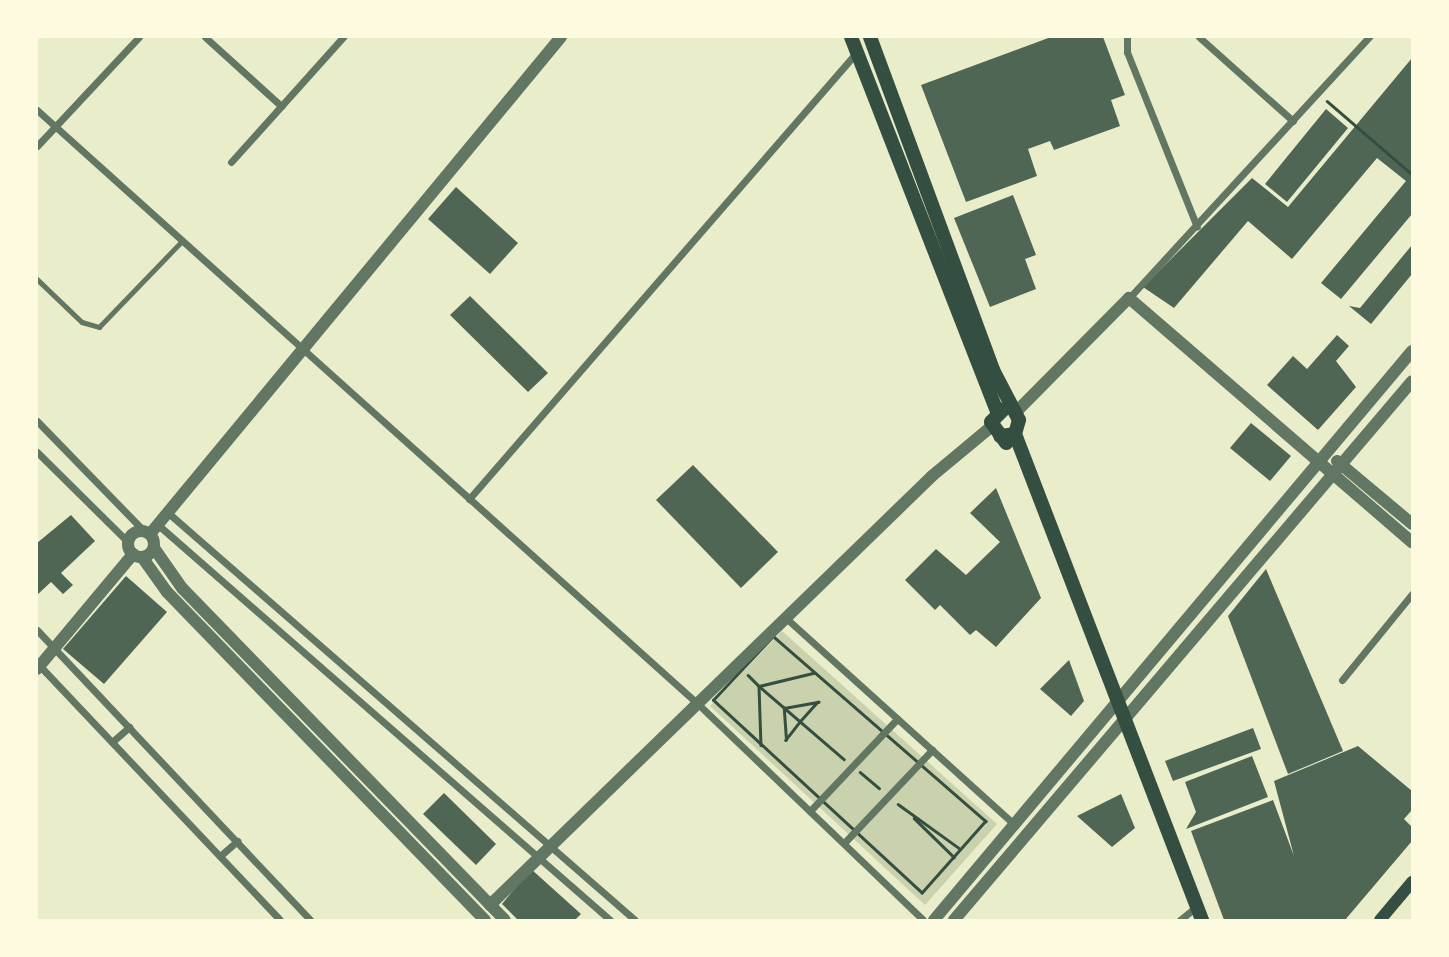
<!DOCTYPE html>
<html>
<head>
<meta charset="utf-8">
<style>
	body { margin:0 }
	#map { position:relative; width:1449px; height:957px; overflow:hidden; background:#e9edc9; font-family:Inter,sans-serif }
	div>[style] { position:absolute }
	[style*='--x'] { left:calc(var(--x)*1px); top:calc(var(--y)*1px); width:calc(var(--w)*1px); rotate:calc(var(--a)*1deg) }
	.green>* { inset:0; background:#cad2ad }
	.building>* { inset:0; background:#4f6655 }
	.path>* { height:2.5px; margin:-1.25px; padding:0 1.25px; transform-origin:1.25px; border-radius:1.25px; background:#344e41 }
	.service>* { height:4.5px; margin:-2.25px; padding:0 2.25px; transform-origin:2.25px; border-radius:2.25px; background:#617663 }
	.minor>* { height:7px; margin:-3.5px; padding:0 3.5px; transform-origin:3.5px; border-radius:3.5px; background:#617663 }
	.tertiary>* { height:12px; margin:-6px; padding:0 6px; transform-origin:6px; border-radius:6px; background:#617663 }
	.tertiary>.ring { margin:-6px; padding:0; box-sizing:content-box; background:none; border:12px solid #617663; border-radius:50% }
	.secondary>* { height:12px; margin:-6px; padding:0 6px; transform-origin:6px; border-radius:6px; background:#344e41 }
	.primary>* { height:14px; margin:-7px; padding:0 7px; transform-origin:7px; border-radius:7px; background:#344e41 }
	span { translate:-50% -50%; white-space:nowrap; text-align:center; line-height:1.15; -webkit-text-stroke:5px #fefae0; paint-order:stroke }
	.frame { position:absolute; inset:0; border:38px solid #fefae0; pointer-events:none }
</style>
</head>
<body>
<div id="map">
	<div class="green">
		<div style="clip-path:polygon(782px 631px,997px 824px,925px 905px,710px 706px)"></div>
	</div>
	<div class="building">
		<div style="clip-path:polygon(1051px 37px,1103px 37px,1125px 95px,1111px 100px,1120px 126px,1054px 150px,1050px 141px,1028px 149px,1037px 176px,966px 202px,921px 85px)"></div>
		<div style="clip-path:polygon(1412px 58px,1412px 214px,1341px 299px,1321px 283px,1406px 181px,1377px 158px,1292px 259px,1248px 221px,1174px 308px,1143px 287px,1252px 178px,1288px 207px)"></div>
		<div style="clip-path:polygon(1326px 109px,1348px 128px,1287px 202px,1265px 184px)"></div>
		<div style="clip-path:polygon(456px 187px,518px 243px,490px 274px,428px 219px)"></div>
		<div style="clip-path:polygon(1013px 195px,1036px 255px,1025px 259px,1036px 289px,990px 307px,954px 218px)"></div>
		<div style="clip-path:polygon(1412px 245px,1412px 274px,1371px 324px,1349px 306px,1360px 308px)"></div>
		<div style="clip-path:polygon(470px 296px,548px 373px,528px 392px,450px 315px)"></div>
		<div style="clip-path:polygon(1337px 335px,1349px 346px,1336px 361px,1356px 387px,1318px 430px,1267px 385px,1293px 356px,1307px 369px)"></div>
		<div style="clip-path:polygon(1251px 423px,1291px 456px,1270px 481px,1230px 448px)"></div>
		<div style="clip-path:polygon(693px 465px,778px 552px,741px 588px,656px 500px)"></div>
		<div style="clip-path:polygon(996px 488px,1041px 598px,996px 647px,976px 630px,970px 635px,940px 605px,935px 610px,905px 580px,936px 549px,966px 575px,1000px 542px,970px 513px)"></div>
		<div style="clip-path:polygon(71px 515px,95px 541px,61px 573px,73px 585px,63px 594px,51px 582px,37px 595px,37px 543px)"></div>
		<div style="clip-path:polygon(1266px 569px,1343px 751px,1288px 774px,1228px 616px)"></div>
		<div style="clip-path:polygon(126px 576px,167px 612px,104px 684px,63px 649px)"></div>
		<div style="clip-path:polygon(1069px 660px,1084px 701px,1071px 716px,1040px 689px)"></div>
		<div style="clip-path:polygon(1253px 728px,1261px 749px,1173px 781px,1165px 761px)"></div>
		<div style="clip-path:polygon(1358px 746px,1412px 791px,1412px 810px,1404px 819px,1412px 827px,1412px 841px,1345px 920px,1224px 920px,1191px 831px,1273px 800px,1294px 856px,1274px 781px)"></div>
		<div style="clip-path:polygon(1252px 756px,1268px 797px,1186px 829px,1196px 812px,1185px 782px)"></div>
		<div style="clip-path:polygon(444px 793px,496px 844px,476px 865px,423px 814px)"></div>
		<div style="clip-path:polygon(1121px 794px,1135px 828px,1112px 847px,1077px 816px)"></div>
		<div style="clip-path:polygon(531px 869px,581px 914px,575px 920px,518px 920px,502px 904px)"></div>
	</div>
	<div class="path">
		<div style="--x:1327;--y:101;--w:112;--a:40.7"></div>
		<div style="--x:773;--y:636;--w:282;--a:41"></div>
		<div style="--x:986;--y:821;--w:96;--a:131.6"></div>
		<div style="--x:922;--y:893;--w:284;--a:-137.3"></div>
		<div style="--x:713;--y:700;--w:88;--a:-46.8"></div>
		<div style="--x:748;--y:675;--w:16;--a:45"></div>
		<div style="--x:759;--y:686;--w:56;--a:-13.5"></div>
		<div style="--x:759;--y:686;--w:112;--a:40.7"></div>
		<div style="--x:759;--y:686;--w:59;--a:88.1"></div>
		<div style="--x:818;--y:702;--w:27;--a:132"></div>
		<div style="--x:800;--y:722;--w:23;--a:128"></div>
		<div style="--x:786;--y:740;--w:32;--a:-94"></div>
		<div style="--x:784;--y:708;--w:35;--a:-10"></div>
		<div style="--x:860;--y:772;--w:25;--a:40"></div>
		<div style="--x:898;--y:804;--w:75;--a:35.8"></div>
		<div style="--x:914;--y:818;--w:56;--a:44.3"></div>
	</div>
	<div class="service">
		<div style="--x:37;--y:279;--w:62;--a:43.7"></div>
		<div style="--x:82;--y:322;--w:18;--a:16"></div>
		<div style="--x:99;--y:327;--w:120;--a:-46"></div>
	</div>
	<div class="minor">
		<div style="--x:205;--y:37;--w:103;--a:42.2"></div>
		<div style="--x:1127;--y:37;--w:15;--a:90"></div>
		<div style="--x:1127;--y:52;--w:188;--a:68.2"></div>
		<div style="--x:1199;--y:37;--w:126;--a:41.8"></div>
		<div style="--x:37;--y:110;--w:890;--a:41.95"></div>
		<div style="--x:699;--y:705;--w:310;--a:43.8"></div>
		<div style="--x:37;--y:146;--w:149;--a:-46.9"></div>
		<div style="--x:231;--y:162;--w:168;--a:-48.1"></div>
		<div style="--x:1129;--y:298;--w:355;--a:-47.4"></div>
		<div style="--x:37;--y:421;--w:153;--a:45.8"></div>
		<div style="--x:37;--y:452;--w:128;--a:44.7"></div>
		<div style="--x:469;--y:499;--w:590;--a:-49.05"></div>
		<div style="--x:166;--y:511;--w:622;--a:41.09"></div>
		<div style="--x:157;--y:524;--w:602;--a:41.16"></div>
		<div style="--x:787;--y:619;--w:307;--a:42.1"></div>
		<div style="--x:37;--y:630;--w:398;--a:46.7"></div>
		<div style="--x:38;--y:664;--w:352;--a:46.6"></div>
		<div style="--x:1342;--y:680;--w:111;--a:-50.9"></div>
		<div style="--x:112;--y:742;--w:23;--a:-41"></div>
		<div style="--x:810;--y:811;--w:127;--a:-46.6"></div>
		<div style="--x:845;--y:842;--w:127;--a:-46.6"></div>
		<div style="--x:220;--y:856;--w:23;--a:-41"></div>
		<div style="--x:1180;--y:920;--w:21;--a:-39"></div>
	</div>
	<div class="tertiary">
		<div style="--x:1015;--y:413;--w:162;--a:-45.3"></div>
		<div style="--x:1129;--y:298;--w:374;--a:40.8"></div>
		<div style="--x:1337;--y:461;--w:98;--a:40"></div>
		<div class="ring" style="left:128px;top:531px;width:14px;height:14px"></div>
		<div style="--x:150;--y:534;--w:645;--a:-50.41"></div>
		<div style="--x:154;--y:548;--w:49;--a:55"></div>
		<div style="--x:182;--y:588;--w:463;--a:45.8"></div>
		<div style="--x:142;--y:557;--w:43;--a:54.5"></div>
		<div style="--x:167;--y:592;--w:457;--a:45.9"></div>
		<div style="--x:37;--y:669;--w:150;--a:-50.1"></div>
		<div style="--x:490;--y:905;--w:616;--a:-44.14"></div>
		<div style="--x:932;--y:476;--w:78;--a:-39.8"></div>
		<div style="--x:934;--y:920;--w:743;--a:-49.97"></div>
		<div style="--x:954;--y:920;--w:707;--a:-49.64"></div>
	</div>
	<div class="secondary">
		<div style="--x:1380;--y:920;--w:50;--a:-49.9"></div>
	</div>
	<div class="primary">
		<div style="--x:851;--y:37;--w:402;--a:68.7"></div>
		<div style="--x:870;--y:37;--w:355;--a:69.7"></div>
		<div style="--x:993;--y:370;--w:56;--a:62.5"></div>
		<div style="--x:1019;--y:420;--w:15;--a:106"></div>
		<div style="--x:1015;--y:434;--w:15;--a:172"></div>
		<div style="--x:1004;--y:409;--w:18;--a:135"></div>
		<div style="--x:991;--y:422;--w:26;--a:54"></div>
		<div style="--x:1015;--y:434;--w:521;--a:68.95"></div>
	</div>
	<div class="frame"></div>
</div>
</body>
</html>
